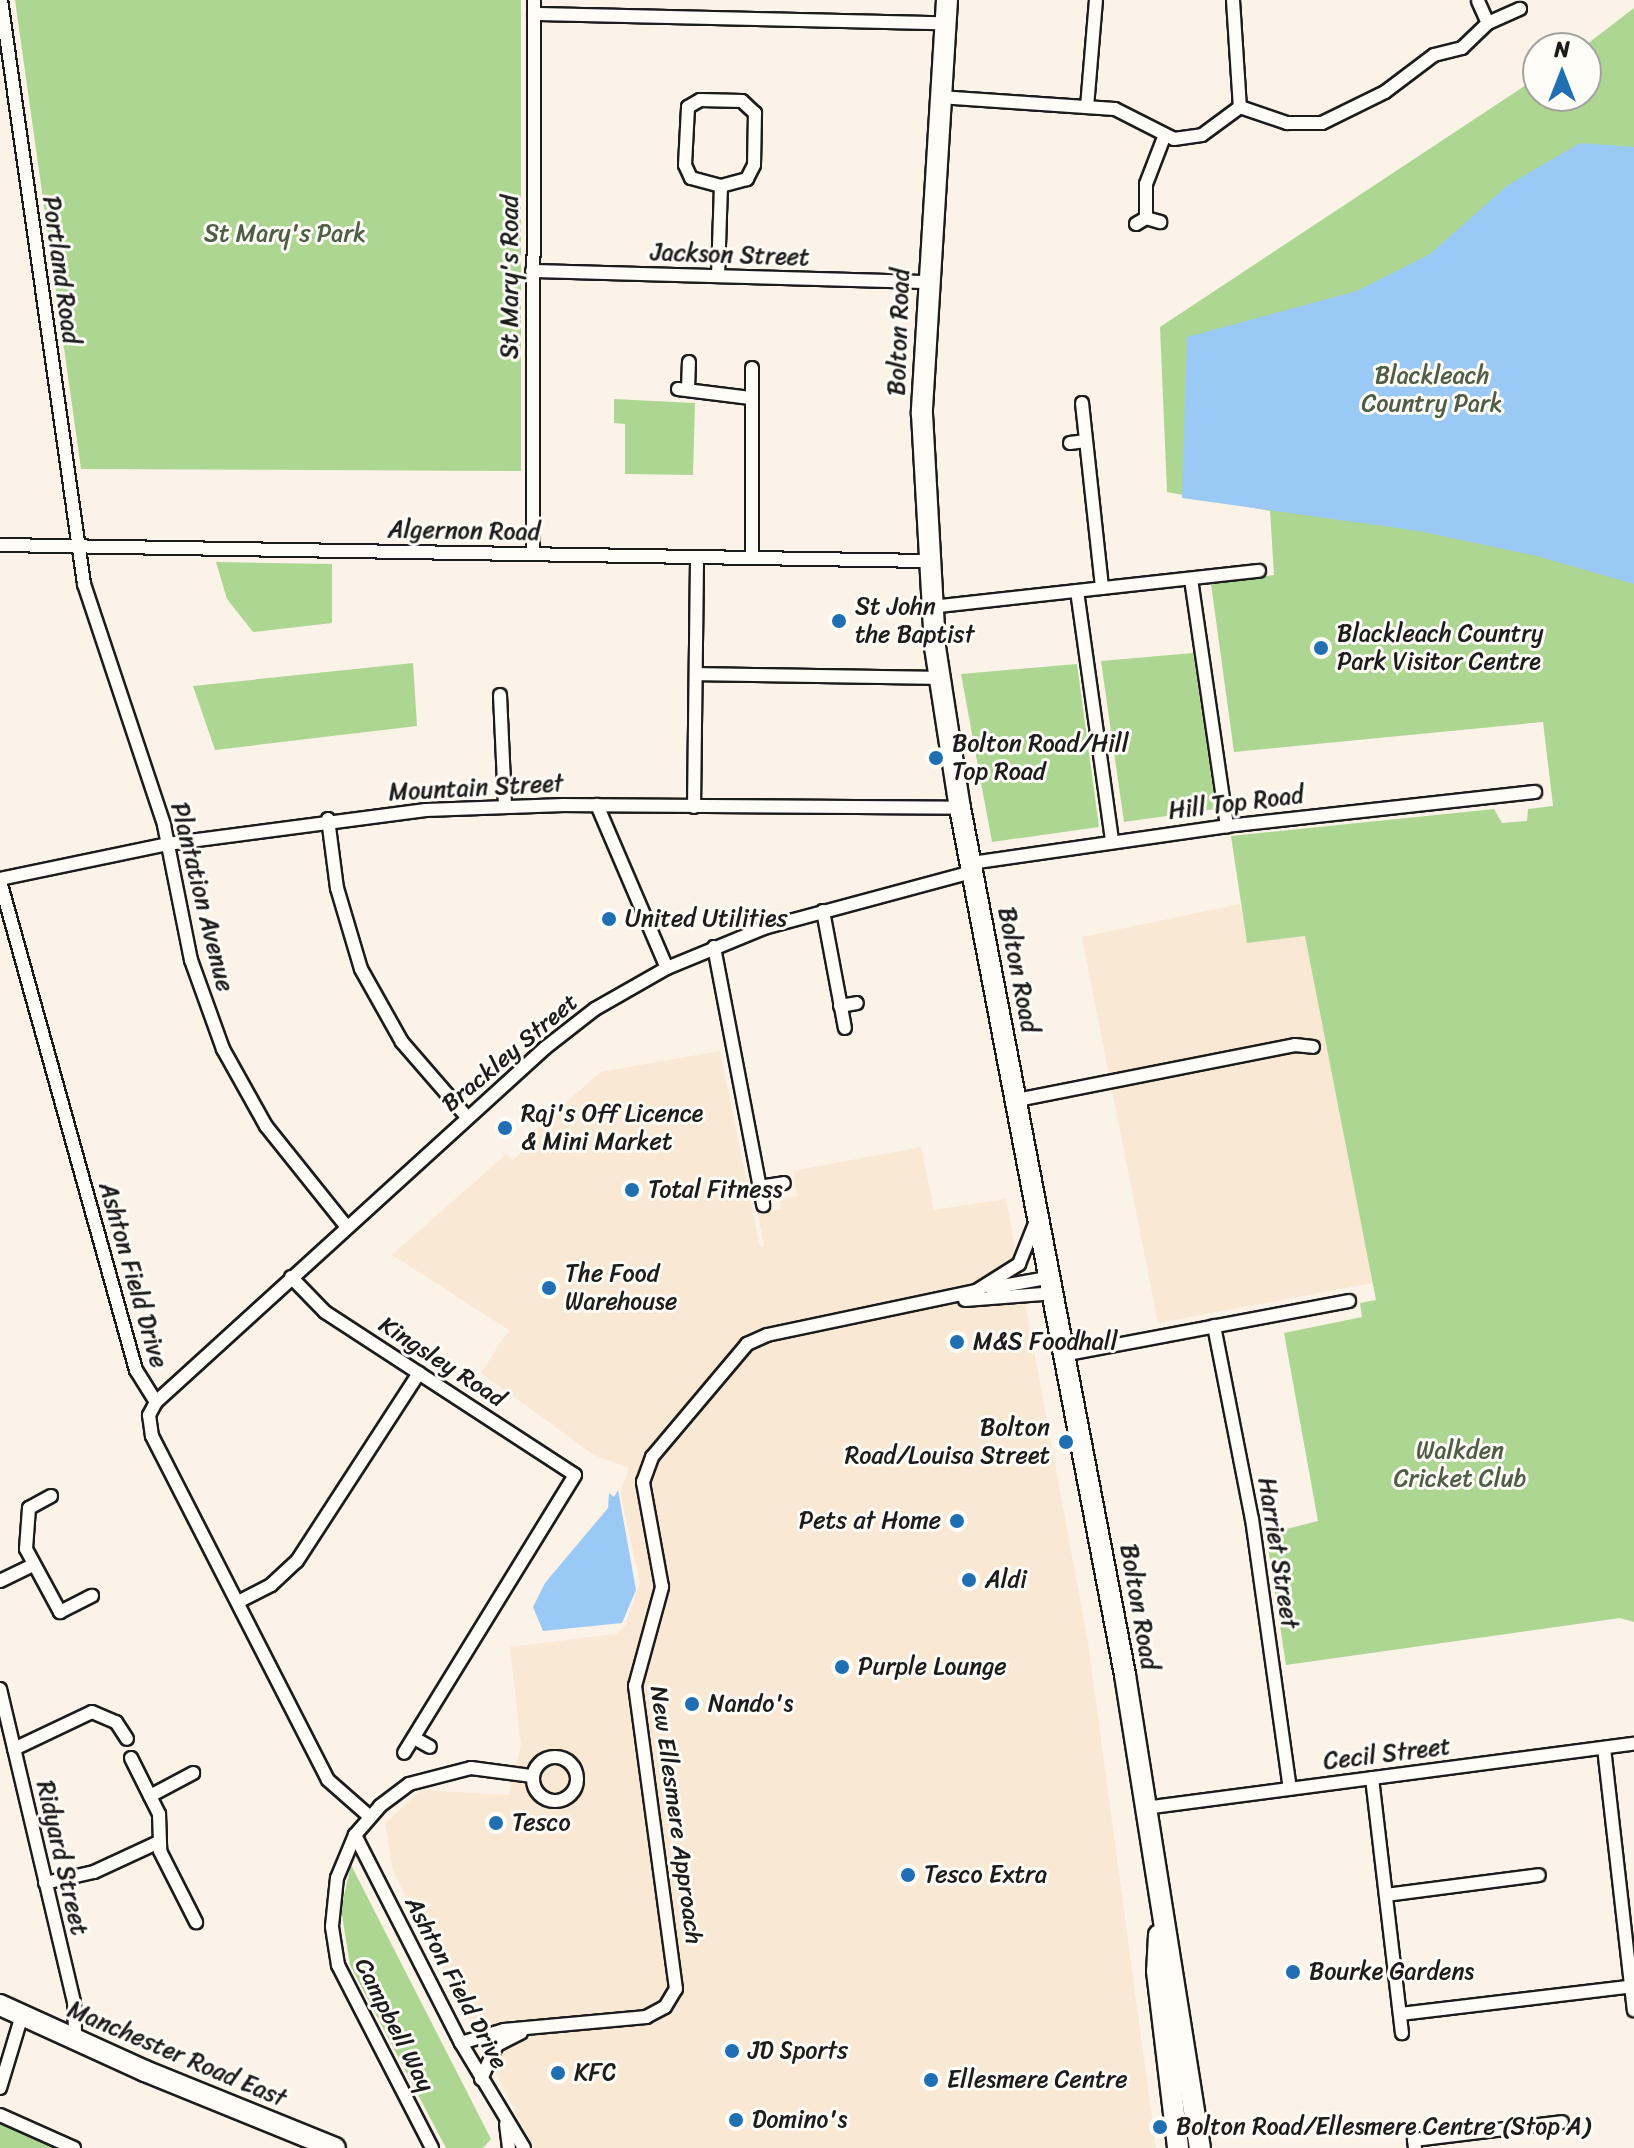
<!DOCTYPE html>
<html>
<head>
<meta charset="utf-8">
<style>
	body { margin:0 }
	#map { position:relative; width:1634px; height:2148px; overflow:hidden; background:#fbf3e7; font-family:Sriracha,sans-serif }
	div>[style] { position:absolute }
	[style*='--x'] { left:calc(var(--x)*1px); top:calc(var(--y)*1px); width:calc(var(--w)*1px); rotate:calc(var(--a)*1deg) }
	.built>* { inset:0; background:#f9e8d3 }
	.green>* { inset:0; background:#aed693 }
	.water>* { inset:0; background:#9bc9f6 }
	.roads { filter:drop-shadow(2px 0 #1c1c1c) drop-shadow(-2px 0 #1c1c1c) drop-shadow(0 2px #1c1c1c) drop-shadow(0 -2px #1c1c1c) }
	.street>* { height:12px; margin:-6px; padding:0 6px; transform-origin:6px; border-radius:6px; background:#fdfcf7 }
	.street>.ring { margin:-6px; padding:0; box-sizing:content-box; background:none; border:12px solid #fdfcf7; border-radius:50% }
	.primary>* { height:20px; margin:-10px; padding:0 10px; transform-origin:10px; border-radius:10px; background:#fdfcf7 }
	.dots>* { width:22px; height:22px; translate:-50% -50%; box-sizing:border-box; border:4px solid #fdfcf7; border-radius:50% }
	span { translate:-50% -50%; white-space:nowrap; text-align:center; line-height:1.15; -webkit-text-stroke:6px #fdfcf7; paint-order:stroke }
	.park-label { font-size:24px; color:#4f5d46 }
	.street-label { font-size:24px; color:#1c1c1c }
	.poi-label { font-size:24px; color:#1c1c1c }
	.left { translate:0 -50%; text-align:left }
	.right { translate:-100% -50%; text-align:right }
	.north { position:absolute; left:1522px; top:32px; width:80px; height:80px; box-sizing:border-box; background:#fdfcf7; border:2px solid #a3a29f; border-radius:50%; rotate:0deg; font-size:22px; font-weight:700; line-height:32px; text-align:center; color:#1c1c1c }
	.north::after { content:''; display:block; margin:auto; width:28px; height:36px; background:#1f6fb2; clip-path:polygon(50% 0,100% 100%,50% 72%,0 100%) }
</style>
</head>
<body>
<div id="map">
	<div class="built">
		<div style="clip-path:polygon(1240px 904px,1247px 943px,1305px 936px,1373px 1283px,1158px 1323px,1082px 937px)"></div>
		<div style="clip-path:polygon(720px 1051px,760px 1247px,764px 1246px,758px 1213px,781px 1209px,780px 1199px,797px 1196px,793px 1171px,921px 1147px,934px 1210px,1006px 1199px,1088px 1643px,1156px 2148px,534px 2148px,393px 1871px,385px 1823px,421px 1790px,509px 1795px,521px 1745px,510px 1647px,616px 1634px,625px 1626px,640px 1582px,620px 1493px,629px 1468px,594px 1455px,481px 1373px,509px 1330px,392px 1255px,506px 1154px,513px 1160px,530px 1145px,526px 1137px,601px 1072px)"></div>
	</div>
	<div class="green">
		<div style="clip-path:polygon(15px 0,521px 0,521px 471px,81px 469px)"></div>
		<div style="clip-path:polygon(1634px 8px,1634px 1622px,1620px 1618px,1286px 1665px,1266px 1534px,1318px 1521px,1284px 1333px,1362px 1317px,1360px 1303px,1376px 1300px,1305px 936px,1247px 943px,1231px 836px,1494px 809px,1502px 823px,1527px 821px,1528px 809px,1553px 806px,1543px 722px,1234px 752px,1211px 584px,1274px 575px,1270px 511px,1167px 492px,1160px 327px,1538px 77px,1538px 96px,1586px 96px,1586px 48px,1582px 48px)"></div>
		<div style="clip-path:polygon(614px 399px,695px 403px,693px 475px,625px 474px,625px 424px,614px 423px)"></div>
		<div style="clip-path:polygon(216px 562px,332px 564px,332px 623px,253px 632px,227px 599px)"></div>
		<div style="clip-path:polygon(1193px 653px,1216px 809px,1124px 822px,1101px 661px)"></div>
		<div style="clip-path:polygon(413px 663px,417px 726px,215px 750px,193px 686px)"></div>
		<div style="clip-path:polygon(1077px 664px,1099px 827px,992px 842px,961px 674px)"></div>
		<div style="clip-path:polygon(351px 1865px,491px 2139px,483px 2148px,446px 2148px,350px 1965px,341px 1909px)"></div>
		<div style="clip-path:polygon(0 2124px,1px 2124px,55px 2148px,0 2148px)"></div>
	</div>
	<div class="water">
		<div style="clip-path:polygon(1580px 143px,1634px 147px,1634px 584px,1537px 556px,1419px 531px,1182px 498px,1187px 337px,1357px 291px,1430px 254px,1508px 185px)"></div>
		<div style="clip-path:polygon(618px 1490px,636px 1590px,622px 1623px,543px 1631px,533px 1607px,545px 1583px,608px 1508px,609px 1493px,614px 1497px)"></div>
	</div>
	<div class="roads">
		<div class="street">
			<div style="--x:1;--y:0;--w:590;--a:81.91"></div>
			<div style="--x:84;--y:584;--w:254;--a:71.6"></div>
			<div style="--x:164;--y:825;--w:138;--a:78.7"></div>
			<div style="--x:191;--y:960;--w:95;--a:70.2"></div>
			<div style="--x:223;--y:1049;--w:88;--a:60.8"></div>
			<div style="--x:266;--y:1126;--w:129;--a:51.3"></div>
			<div style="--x:1233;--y:0;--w:107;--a:86.3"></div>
			<div style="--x:1478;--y:1;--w:24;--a:66"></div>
			<div style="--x:534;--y:14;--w:411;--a:1.3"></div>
			<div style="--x:939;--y:97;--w:176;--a:3.9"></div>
			<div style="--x:1115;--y:109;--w:66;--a:27"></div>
			<div style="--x:1174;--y:139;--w:28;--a:-8"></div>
			<div style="--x:1202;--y:135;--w:47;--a:-36.4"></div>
			<div style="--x:1240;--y:107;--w:50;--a:18.8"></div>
			<div style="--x:1287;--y:123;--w:35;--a:0"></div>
			<div style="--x:1322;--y:123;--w:70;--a:-26.2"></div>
			<div style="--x:1385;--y:92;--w:61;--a:-37.1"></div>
			<div style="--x:1434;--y:55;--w:29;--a:-14"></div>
			<div style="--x:1462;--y:48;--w:36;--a:-44"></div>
			<div style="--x:1488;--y:23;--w:35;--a:-24"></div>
			<div style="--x:742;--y:101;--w:18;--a:43"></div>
			<div style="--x:755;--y:113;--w:52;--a:91.1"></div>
			<div style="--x:754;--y:165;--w:16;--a:117"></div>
			<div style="--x:747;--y:179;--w:27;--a:165"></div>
			<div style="--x:721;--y:186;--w:31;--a:-165"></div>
			<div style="--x:691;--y:178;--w:14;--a:-115"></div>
			<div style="--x:685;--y:165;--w:58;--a:-87"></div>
			<div style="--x:688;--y:107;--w:14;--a:-30"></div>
			<div style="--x:700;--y:100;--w:42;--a:1.4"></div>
			<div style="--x:1087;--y:107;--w:107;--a:-85.2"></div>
			<div style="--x:1146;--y:218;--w:34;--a:-90"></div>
			<div style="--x:1146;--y:184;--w:50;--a:-69"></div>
			<div style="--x:1136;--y:224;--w:12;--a:-31"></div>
			<div style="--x:1146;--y:218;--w:15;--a:16"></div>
			<div style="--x:532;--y:271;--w:394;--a:1.6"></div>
			<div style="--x:718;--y:276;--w:90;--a:-88.1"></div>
			<div style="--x:752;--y:368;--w:190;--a:90"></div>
			<div style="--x:678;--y:389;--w:73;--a:7.1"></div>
			<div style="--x:688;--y:389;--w:27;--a:-88"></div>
			<div style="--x:1082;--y:403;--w:186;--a:83.8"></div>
			<div style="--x:1070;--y:443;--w:16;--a:-7"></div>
			<div style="--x:0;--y:545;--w:928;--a:0.99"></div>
			<div style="--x:533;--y:554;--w:554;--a:-89.9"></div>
			<div style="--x:1191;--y:579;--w:250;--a:81.7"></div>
			<div style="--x:1077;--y:591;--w:252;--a:82"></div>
			<div style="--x:931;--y:607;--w:330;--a:-6.3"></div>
			<div style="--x:696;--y:674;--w:243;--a:0.9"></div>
			<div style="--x:500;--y:695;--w:112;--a:87.4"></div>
			<div style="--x:597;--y:805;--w:177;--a:66.8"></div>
			<div style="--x:694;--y:807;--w:250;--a:-89.3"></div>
			<div style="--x:328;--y:819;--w:70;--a:82.6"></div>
			<div style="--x:337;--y:888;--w:84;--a:73.5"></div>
			<div style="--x:361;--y:969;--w:84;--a:60.7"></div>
			<div style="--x:402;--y:1042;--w:99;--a:49.1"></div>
			<div style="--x:971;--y:863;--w:259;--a:-8.2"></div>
			<div style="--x:1227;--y:826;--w:310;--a:-6.3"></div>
			<div style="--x:0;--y:879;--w:171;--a:-11.8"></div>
			<div style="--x:167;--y:844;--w:261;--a:-7.5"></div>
			<div style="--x:426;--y:810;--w:138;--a:-2.1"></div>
			<div style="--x:564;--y:805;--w:396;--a:0.4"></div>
			<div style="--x:0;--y:881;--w:508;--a:74.46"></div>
			<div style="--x:136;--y:1370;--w:38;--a:58"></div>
			<div style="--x:156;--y:1402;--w:15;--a:118"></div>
			<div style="--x:149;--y:1415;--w:21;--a:82"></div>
			<div style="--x:152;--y:1436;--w:386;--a:62.9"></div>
			<div style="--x:328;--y:1780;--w:55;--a:41.3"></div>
			<div style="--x:823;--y:911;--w:119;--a:79.4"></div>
			<div style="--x:714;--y:947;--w:263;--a:79.2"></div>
			<div style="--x:840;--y:1006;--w:17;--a:-10"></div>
			<div style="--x:1017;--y:1100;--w:283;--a:-11.2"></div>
			<div style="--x:1295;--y:1045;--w:18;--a:6"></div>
			<div style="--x:759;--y:1187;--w:25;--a:-9"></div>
			<div style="--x:291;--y:1277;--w:49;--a:45.8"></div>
			<div style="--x:325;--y:1312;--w:298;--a:33.1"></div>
			<div style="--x:575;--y:1475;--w:326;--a:121.6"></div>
			<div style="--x:991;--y:1288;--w:63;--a:-10.1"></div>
			<div style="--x:965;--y:1300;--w:91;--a:-4.4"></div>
			<div style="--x:1214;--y:1326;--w:197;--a:78.9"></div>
			<div style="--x:1252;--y:1519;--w:272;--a:82"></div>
			<div style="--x:1068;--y:1354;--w:286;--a:-10.7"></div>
			<div style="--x:156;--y:1402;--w:526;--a:-42.3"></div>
			<div style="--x:545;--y:1048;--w:63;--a:-38"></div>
			<div style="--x:595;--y:1009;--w:83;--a:-29.7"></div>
			<div style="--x:667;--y:968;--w:105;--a:-22.4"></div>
			<div style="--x:764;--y:928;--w:215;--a:-15.1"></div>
			<div style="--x:51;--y:1496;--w:25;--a:151"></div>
			<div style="--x:29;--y:1508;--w:41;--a:94.2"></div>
			<div style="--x:26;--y:1549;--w:72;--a:61.6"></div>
			<div style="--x:60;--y:1612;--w:36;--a:-27"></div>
			<div style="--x:0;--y:1581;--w:37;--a:-26"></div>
			<div style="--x:238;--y:1602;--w:37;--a:-27"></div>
			<div style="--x:271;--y:1585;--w:35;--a:-43"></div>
			<div style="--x:297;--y:1561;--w:224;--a:-57"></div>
			<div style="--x:0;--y:1689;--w:322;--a:76.7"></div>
			<div style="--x:74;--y:2002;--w:37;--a:88"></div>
			<div style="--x:414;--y:1738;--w:18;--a:29"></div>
			<div style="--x:1604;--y:1748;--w:264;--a:83.5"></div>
			<div style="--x:14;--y:1749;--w:86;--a:-25.4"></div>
			<div style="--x:92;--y:1712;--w:26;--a:23"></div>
			<div style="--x:116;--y:1722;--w:20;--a:57"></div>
			<div class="ring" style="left:533px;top:1757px;width:32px;height:32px"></div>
			<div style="--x:131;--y:1758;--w:63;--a:63.4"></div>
			<div style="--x:159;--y:1814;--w:37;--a:88"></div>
			<div style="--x:160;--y:1851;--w:80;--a:63.1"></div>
			<div style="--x:1372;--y:1778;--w:257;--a:83.3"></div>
			<div style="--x:150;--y:1796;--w:49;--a:-28.1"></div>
			<div style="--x:1145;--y:1808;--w:493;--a:-7.5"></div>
			<div style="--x:355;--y:1835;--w:233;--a:63"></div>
			<div style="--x:461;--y:2043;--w:122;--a:59"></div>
			<div style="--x:45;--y:1883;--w:50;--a:-12.7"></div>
			<div style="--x:94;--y:1872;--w:72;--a:-24.8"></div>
			<div style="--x:1386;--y:1895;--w:154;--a:-7.4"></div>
			<div style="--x:1400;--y:2014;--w:236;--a:-6.8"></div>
			<div style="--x:461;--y:2043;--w:45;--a:-16.8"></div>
			<div style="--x:504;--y:2030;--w:143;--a:-5.2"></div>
			<div style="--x:646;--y:2017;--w:21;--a:-28"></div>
			<div style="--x:665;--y:2007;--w:21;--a:-59"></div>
			<div style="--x:676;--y:1989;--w:306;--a:-97.7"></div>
			<div style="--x:635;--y:1686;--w:103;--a:-74.7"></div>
			<div style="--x:662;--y:1587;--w:107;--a:-100.3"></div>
			<div style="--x:643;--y:1482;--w:27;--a:-70"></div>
			<div style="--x:652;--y:1457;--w:148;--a:-49.9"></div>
			<div style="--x:747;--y:1344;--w:22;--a:-24"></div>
			<div style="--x:767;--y:1335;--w:214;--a:-11.9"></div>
			<div style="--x:976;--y:1291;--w:51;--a:-32.1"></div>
			<div style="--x:1019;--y:1264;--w:46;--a:-68.4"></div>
			<div style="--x:481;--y:2079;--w:38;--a:-65"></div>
			<div style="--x:497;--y:2045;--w:27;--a:-27"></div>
			<div style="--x:0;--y:2088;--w:76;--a:-73.2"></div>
			<div style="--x:0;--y:2115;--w:81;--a:24"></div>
			<div style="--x:506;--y:2124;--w:24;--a:83"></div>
			<div style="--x:432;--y:2148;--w:206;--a:-117.2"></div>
			<div style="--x:338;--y:1965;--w:39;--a:-99"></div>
			<div style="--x:332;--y:1926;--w:48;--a:-84.1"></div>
			<div style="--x:337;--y:1878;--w:47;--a:-67.3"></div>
			<div style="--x:355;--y:1835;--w:38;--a:-49"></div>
			<div style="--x:380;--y:1806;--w:36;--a:-37"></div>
			<div style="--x:409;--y:1784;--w:64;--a:-14.5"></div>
			<div style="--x:471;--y:1768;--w:62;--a:7.5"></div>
			<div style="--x:1415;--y:2148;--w:8;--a:-97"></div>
			<div style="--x:1414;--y:2140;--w:149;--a:-6.9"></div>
		</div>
		<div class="primary">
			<div style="--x:947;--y:0;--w:415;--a:93.5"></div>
			<div style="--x:922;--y:414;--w:233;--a:86.8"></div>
			<div style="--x:935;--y:647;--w:163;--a:81.2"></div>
			<div style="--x:960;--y:808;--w:883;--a:79.22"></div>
			<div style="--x:1125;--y:1675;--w:479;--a:81"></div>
			<div style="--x:1159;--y:1935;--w:36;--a:93"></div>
			<div style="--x:1157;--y:1971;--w:178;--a:83.2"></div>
			<div style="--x:0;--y:2005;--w:159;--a:24.5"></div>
			<div style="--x:145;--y:2071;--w:205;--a:22.1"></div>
		</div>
	</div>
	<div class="dots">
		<div style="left:839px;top:621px;background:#1f6fb2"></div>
		<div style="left:1321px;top:648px;background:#1f6fb2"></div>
		<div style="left:936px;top:758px;background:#1f6fb2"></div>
		<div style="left:609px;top:919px;background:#1f6fb2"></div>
		<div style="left:505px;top:1128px;background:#1f6fb2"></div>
		<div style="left:632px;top:1190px;background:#1f6fb2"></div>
		<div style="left:549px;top:1288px;background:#1f6fb2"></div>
		<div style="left:957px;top:1342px;background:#1f6fb2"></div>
		<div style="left:1066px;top:1442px;background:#1f6fb2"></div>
		<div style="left:957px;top:1521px;background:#1f6fb2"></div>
		<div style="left:969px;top:1580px;background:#1f6fb2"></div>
		<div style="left:842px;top:1667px;background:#1f6fb2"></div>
		<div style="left:692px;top:1704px;background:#1f6fb2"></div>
		<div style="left:496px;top:1823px;background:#1f6fb2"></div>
		<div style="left:908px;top:1875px;background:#1f6fb2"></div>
		<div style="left:1293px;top:1972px;background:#1f6fb2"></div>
		<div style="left:732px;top:2051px;background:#1f6fb2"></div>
		<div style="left:558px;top:2073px;background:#1f6fb2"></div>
		<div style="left:931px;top:2080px;background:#1f6fb2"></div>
		<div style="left:736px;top:2120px;background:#1f6fb2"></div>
		<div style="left:1160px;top:2127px;background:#1f6fb2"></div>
	</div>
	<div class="park-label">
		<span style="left:285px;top:234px">St Mary's Park</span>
		<span style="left:1432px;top:390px">Blackleach<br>Country Park</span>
		<span style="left:1460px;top:1465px">Walkden<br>Cricket Club</span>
	</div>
	<div class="street-label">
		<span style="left:730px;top:255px;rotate:2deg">Jackson Street</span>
		<span style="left:61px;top:270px;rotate:82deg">Portland Road</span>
		<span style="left:510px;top:277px;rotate:-90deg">St Mary's Road</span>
		<span style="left:899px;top:332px;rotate:-88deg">Bolton Road</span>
		<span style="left:464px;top:531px;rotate:1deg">Algernon Road</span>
		<span style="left:476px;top:788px;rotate:-3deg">Mountain Street</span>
		<span style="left:1236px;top:803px;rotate:-7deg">Hill Top Road</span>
		<span style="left:202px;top:897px;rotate:76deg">Plantation Avenue</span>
		<span style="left:1018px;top:970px;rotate:79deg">Bolton Road</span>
		<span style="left:510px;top:1053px;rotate:-40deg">Brackley Street</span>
		<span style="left:133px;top:1275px;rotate:74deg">Ashton Field Drive</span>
		<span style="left:442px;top:1362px;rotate:33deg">Kingsley Road</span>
		<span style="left:1278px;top:1553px;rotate:81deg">Harriet Street</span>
		<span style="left:1139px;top:1607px;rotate:80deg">Bolton Road</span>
		<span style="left:1387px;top:1754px;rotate:-7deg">Cecil Street</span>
		<span style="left:676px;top:1815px;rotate:82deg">New Ellesmere Approach</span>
		<span style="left:62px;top:1858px;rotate:77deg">Ridyard Street</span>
		<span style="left:456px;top:1983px;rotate:62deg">Ashton Field Drive</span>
		<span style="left:394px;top:2025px;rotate:63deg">Campbell Way</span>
		<span style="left:177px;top:2054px;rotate:23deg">Manchester Road East</span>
	</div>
	<div class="poi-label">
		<span class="left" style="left:855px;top:621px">St John<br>the Baptist</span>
		<span class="left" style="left:1337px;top:648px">Blackleach Country<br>Park Visitor Centre</span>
		<span class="left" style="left:952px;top:758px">Bolton Road/Hill<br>Top Road</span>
		<span class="left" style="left:625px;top:919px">United Utilities</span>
		<span class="left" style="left:521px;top:1128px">Raj's Off Licence<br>&amp; Mini Market</span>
		<span class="left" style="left:648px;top:1190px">Total Fitness</span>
		<span class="left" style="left:565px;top:1288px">The Food<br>Warehouse</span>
		<span class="left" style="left:973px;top:1342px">M&amp;S Foodhall</span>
		<span class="right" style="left:1050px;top:1442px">Bolton<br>Road/Louisa Street</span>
		<span class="right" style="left:941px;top:1521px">Pets at Home</span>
		<span class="left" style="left:985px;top:1580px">Aldi</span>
		<span class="left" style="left:858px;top:1667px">Purple Lounge</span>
		<span class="left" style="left:708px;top:1704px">Nando's</span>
		<span class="left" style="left:512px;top:1823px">Tesco</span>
		<span class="left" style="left:924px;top:1875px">Tesco Extra</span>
		<span class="left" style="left:1309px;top:1972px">Bourke Gardens</span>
		<span class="left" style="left:748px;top:2051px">JD Sports</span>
		<span class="left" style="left:574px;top:2073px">KFC</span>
		<span class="left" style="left:947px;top:2080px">Ellesmere Centre</span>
		<span class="left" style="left:752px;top:2120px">Domino's</span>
		<span class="left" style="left:1176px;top:2127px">Bolton Road/Ellesmere Centre (Stop A)</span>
	</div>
	<div class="north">N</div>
</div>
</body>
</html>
